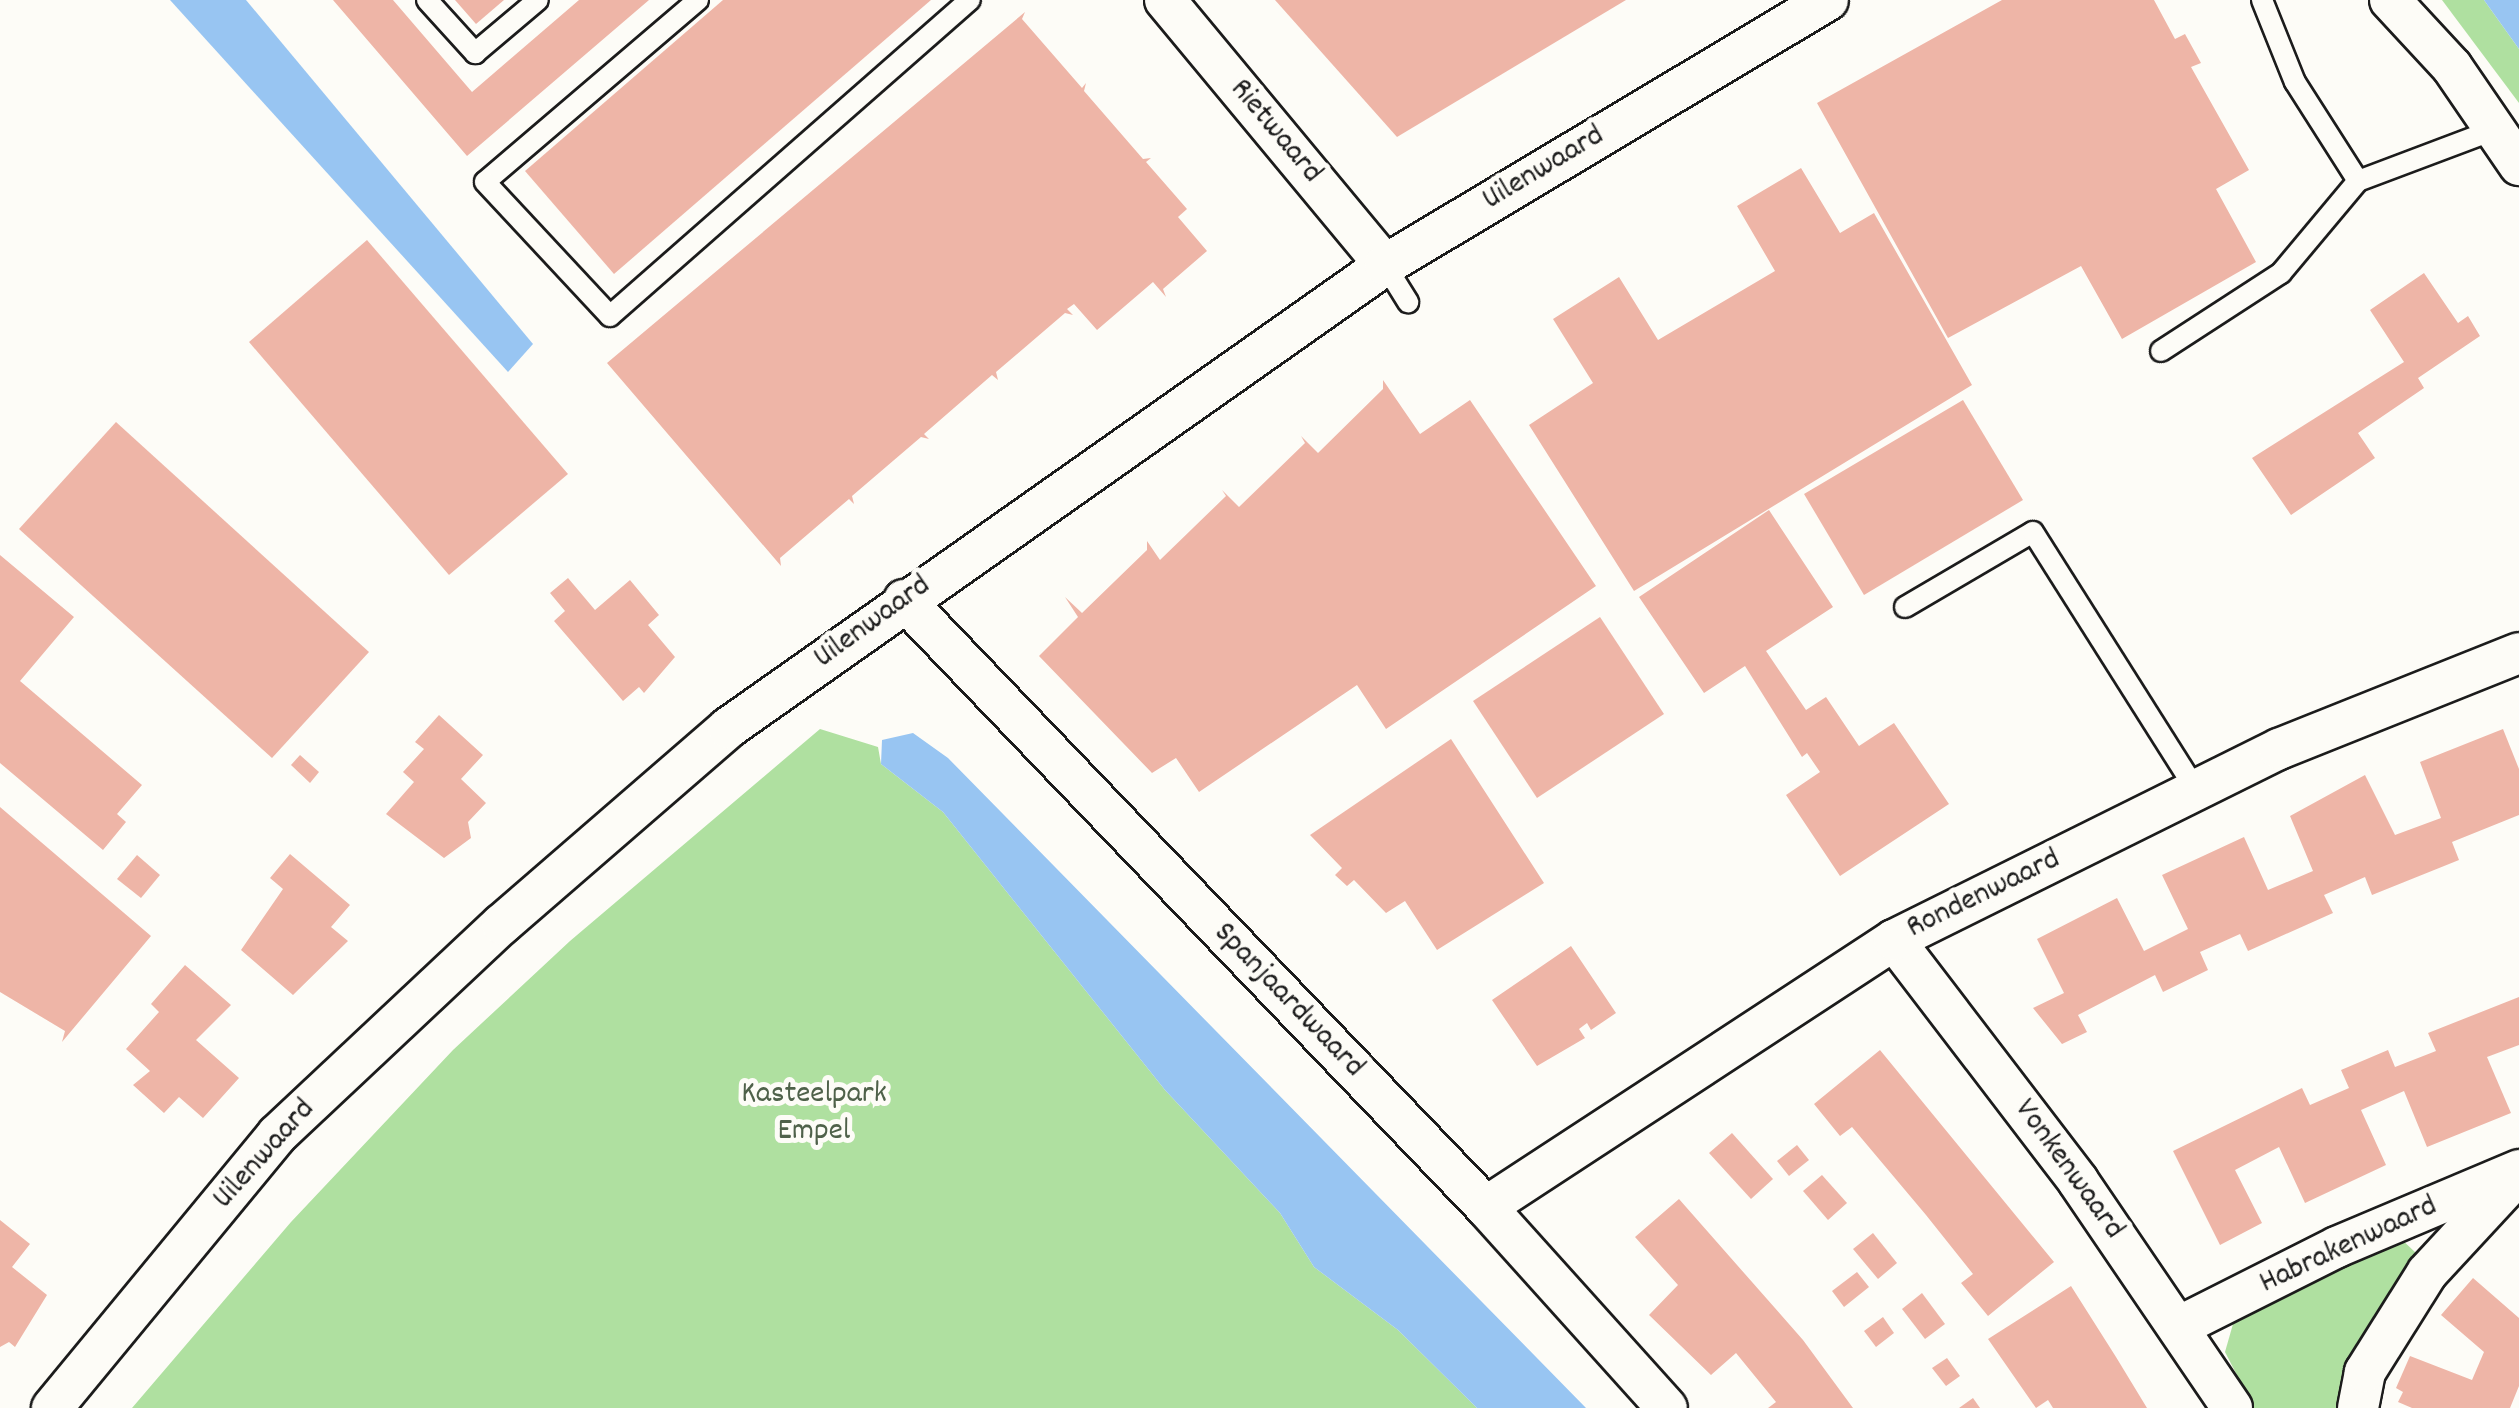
<!DOCTYPE html>
<html>
<head>
<meta charset="utf-8">
<style>
	body { margin:0 }
	#map { position:relative; width:2519px; height:1408px; overflow:hidden; background:#fdfcf7; font-family:Dekko,sans-serif }
	div>[style] { position:absolute }
	[style*='--x'] { left:calc(var(--x)*1px); top:calc(var(--y)*1px); width:calc(var(--w)*1px); rotate:calc(var(--a)*1deg) }
	.green>* { inset:0; background:#afe0a0 }
	.water>* { inset:0; background:#98c5f2 }
	.building>* { inset:0; background:#eeb5a7 }
	.roads { filter:drop-shadow(2px 0 #1c1c1c) drop-shadow(-2px 0 #1c1c1c) drop-shadow(0 2px #1c1c1c) drop-shadow(0 -2px #1c1c1c) }
	.lane>* { height:20px; margin:-10px; padding:0 10px; transform-origin:10px; border-radius:10px; background:#fdfcf7 }
	.street>* { height:40px; margin:-20px; padding:0 20px; transform-origin:20px; border-radius:20px; background:#fdfcf7 }
	span { translate:-50% -50%; white-space:nowrap; text-align:center; line-height:1.15; -webkit-text-stroke:10px #fdfcf7; paint-order:stroke }
	.street-label { font-size:32px; color:#1c1c1c }
	.park-label { font-size:32px; color:#4f614a }
</style>
</head>
<body>
<div id="map">
	<div class="green">
		<div style="clip-path:polygon(2442px 0,2484px 0,2519px 49px,2519px 103px)"></div>
		<div style="clip-path:polygon(820px 729px,878px 747px,881px 764px,943px 812px,1165px 1090px,1280px 1213px,1314px 1267px,1398px 1330px,1477px 1408px,132px 1408px,291px 1222px,453px 1050px,570px 941px)"></div>
		<div style="clip-path:polygon(2399px 1237px,2416px 1253px,2341px 1408px,2254px 1408px,2225px 1352px,2233px 1324px)"></div>
	</div>
	<div class="water">
		<div style="clip-path:polygon(170px 0,246px 0,533px 344px,508px 372px)"></div>
		<div style="clip-path:polygon(2484px 0,2519px 0,2519px 49px)"></div>
		<div style="clip-path:polygon(913px 733px,948px 758px,1586px 1408px,1477px 1408px,1398px 1330px,1314px 1267px,1280px 1213px,1165px 1090px,943px 812px,881px 764px,882px 740px)"></div>
	</div>
	<div class="building">
		<div style="clip-path:polygon(333px 0,393px 0,472px 92px,579px 0,649px 0,467px 156px)"></div>
		<div style="clip-path:polygon(455px 0,504px 0,476px 24px)"></div>
		<div style="clip-path:polygon(723px 0,931px 0,614px 274px,525px 171px)"></div>
		<div style="clip-path:polygon(1275px 0,1626px 0,1397px 137px)"></div>
		<div style="clip-path:polygon(2002px 0,2154px 0,2175px 39px,2185px 34px,2201px 63px,2191px 67px,2249px 170px,2216px 189px,2256px 262px,2122px 339px,2081px 266px,1948px 338px,1817px 103px)"></div>
		<div style="clip-path:polygon(1025px 12px,1022px 19px,1082px 88px,1086px 83px,1084px 91px,1143px 159px,1151px 158px,1146px 162px,1187px 209px,1178px 217px,1207px 251px,1163px 289px,1166px 297px,1153px 282px,1097px 330px,1074px 304px,1067px 309px,1073px 315px,1065px 313px,996px 372px,998px 380px,992px 375px,924px 434px,929px 439px,921px 437px,852px 496px,854px 504px,849px 499px,780px 558px,781px 566px,607px 363px)"></div>
		<div style="clip-path:polygon(1801px 168px,1840px 233px,1874px 213px,1972px 385px,1634px 591px,1529px 425px,1593px 383px,1553px 319px,1619px 277px,1658px 340px,1775px 271px,1737px 206px)"></div>
		<div style="clip-path:polygon(367px 240px,568px 474px,449px 575px,249px 342px)"></div>
		<div style="clip-path:polygon(2424px 273px,2458px 323px,2468px 316px,2480px 336px,2418px 378px,2424px 388px,2358px 433px,2375px 458px,2291px 515px,2252px 458px,2404px 362px,2370px 310px)"></div>
		<div style="clip-path:polygon(1383px 380px,1420px 434px,1470px 400px,1596px 586px,1386px 729px,1357px 685px,1199px 792px,1176px 758px,1152px 773px,1039px 656px,1078px 617px,1065px 597px,1082px 613px,1147px 550px,1147px 541px,1160px 560px,1226px 496px,1222px 490px,1239px 507px,1305px 443px,1301px 436px,1318px 453px,1383px 389px)"></div>
		<div style="clip-path:polygon(1963px 400px,2023px 500px,1864px 595px,1804px 494px)"></div>
		<div style="clip-path:polygon(116px 422px,369px 652px,272px 758px,19px 529px)"></div>
		<div style="clip-path:polygon(1769px 510px,1833px 607px,1766px 651px,1806px 710px,1826px 697px,1859px 746px,1894px 723px,1949px 804px,1840px 876px,1786px 795px,1820px 772px,1807px 753px,1802px 757px,1745px 666px,1704px 693px,1639px 597px)"></div>
		<div style="clip-path:polygon(0 555px,74px 617px,20px 681px,142px 785px,117px 814px,126px 822px,103px 850px,0 763px)"></div>
		<div style="clip-path:polygon(568px 578px,595px 610px,630px 580px,659px 615px,648px 625px,675px 657px,644px 693px,639px 687px,623px 701px,554px 621px,565px 611px,550px 593px)"></div>
		<div style="clip-path:polygon(1600px 617px,1664px 714px,1537px 798px,1473px 701px)"></div>
		<div style="clip-path:polygon(439px 715px,483px 755px,461px 779px,486px 803px,468px 822px,471px 838px,444px 858px,386px 814px,414px 782px,403px 772px,424px 749px,415px 742px)"></div>
		<div style="clip-path:polygon(2503px 729px,2519px 769px,2519px 815px,2452px 842px,2459px 860px,2372px 895px,2365px 877px,2324px 895px,2333px 913px,2248px 951px,2240px 934px,2200px 952px,2208px 970px,2163px 992px,2155px 975px,2078px 1015px,2087px 1032px,2062px 1044px,2033px 1008px,2064px 993px,2037px 939px,2117px 898px,2144px 951px,2188px 929px,2162px 875px,2244px 837px,2268px 890px,2313px 871px,2290px 816px,2365px 775px,2395px 835px,2441px 818px,2420px 762px)"></div>
		<div style="clip-path:polygon(1451px 739px,1544px 883px,1437px 950px,1405px 901px,1386px 913px,1354px 880px,1347px 886px,1335px 875px,1342px 868px,1310px 835px)"></div>
		<div style="clip-path:polygon(300px 755px,319px 772px,310px 783px,291px 765px)"></div>
		<div style="clip-path:polygon(0 807px,151px 936px,62px 1042px,65px 1031px,0 992px)"></div>
		<div style="clip-path:polygon(290px 854px,350px 905px,331px 927px,348px 941px,293px 995px,241px 950px,283px 889px,270px 878px)"></div>
		<div style="clip-path:polygon(137px 855px,160px 875px,141px 898px,117px 879px)"></div>
		<div style="clip-path:polygon(1571px 946px,1616px 1013px,1591px 1030px,1587px 1023px,1579px 1029px,1585px 1038px,1537px 1066px,1492px 1000px)"></div>
		<div style="clip-path:polygon(185px 965px,231px 1005px,196px 1040px,239px 1078px,203px 1118px,179px 1097px,164px 1113px,133px 1085px,150px 1071px,126px 1049px,159px 1012px,151px 1004px)"></div>
		<div style="clip-path:polygon(2519px 997px,2519px 1045px,2487px 1057px,2511px 1113px,2427px 1147px,2404px 1091px,2361px 1110px,2386px 1165px,2305px 1203px,2279px 1147px,2235px 1170px,2262px 1223px,2220px 1245px,2173px 1151px,2302px 1088px,2310px 1105px,2349px 1088px,2341px 1070px,2388px 1050px,2395px 1067px,2436px 1051px,2428px 1033px)"></div>
		<div style="clip-path:polygon(1880px 1050px,2054px 1262px,1988px 1316px,1961px 1283px,1973px 1274px,1926px 1215px,1852px 1127px,1840px 1136px,1814px 1104px)"></div>
		<div style="clip-path:polygon(1732px 1133px,1773px 1179px,1751px 1199px,1709px 1153px)"></div>
		<div style="clip-path:polygon(1797px 1145px,1809px 1160px,1789px 1176px,1777px 1161px)"></div>
		<div style="clip-path:polygon(1822px 1175px,1847px 1203px,1828px 1220px,1803px 1191px)"></div>
		<div style="clip-path:polygon(1679px 1199px,1803px 1340px,1853px 1408px,1768px 1408px,1776px 1402px,1736px 1353px,1711px 1375px,1649px 1315px,1678px 1285px,1635px 1237px)"></div>
		<div style="clip-path:polygon(0 1220px,30px 1244px,12px 1267px,47px 1295px,15px 1347px,9px 1342px,0 1347px)"></div>
		<div style="clip-path:polygon(1873px 1233px,1897px 1263px,1878px 1279px,1853px 1249px)"></div>
		<div style="clip-path:polygon(1857px 1272px,1869px 1287px,1844px 1307px,1832px 1291px)"></div>
		<div style="clip-path:polygon(2473px 1278px,2519px 1318px,2519px 1386px,2510px 1408px,2412px 1408px,2398px 1402px,2403px 1392px,2396px 1388px,2410px 1356px,2472px 1380px,2484px 1352px,2441px 1315px)"></div>
		<div style="clip-path:polygon(2071px 1286px,2116px 1357px,2147px 1408px,2053px 1408px,2048px 1400px,2036px 1408px,1988px 1339px)"></div>
		<div style="clip-path:polygon(1922px 1293px,1945px 1324px,1925px 1339px,1902px 1309px)"></div>
		<div style="clip-path:polygon(1883px 1317px,1894px 1333px,1876px 1347px,1864px 1331px)"></div>
		<div style="clip-path:polygon(1947px 1358px,1960px 1376px,1946px 1386px,1932px 1368px)"></div>
		<div style="clip-path:polygon(1973px 1398px,1980px 1408px,1959px 1408px)"></div>
	</div>
	<div class="roads">
		<div class="lane">
			<div style="--x:427;--y:0;--w:72;--a:47.8"></div>
			<div style="--x:475;--y:53;--w:82;--a:-40.1"></div>
			<div style="--x:698;--y:0;--w:280;--a:139.5"></div>
			<div style="--x:485;--y:182;--w:183;--a:47"></div>
			<div style="--x:610;--y:316;--w:479;--a:-41.3"></div>
			<div style="--x:2262;--y:0;--w:88;--a:68.1"></div>
			<div style="--x:2295;--y:82;--w:117;--a:57.5"></div>
			<div style="--x:2358;--y:181;--w:145;--a:-20.6"></div>
			<div style="--x:1385;--y:265;--w:44;--a:58.1"></div>
			<div style="--x:2161;--y:351;--w:143;--a:-33"></div>
			<div style="--x:2281;--y:273;--w:120;--a:-50.1"></div>
			<div style="--x:1905;--y:607;--w:148;--a:-30.4"></div>
			<div style="--x:2033;--y:532;--w:305;--a:57.7"></div>
		</div>
		<div class="street">
			<div style="--x:1165;--y:0;--w:344;--a:50.3"></div>
			<div style="--x:2390;--y:0;--w:91;--a:47.2"></div>
			<div style="--x:2452;--y:67;--w:119;--a:55.6"></div>
			<div style="--x:904;--y:600;--w:841;--a:46.2"></div>
			<div style="--x:1486;--y:1207;--w:270;--a:48"></div>
			<div style="--x:1894;--y:940;--w:303;--a:52.6"></div>
			<div style="--x:2078;--y:1181;--w:274;--a:55.8"></div>
			<div style="--x:1486;--y:1207;--w:488;--a:-33.2"></div>
			<div style="--x:1894;--y:940;--w:430;--a:-26.4"></div>
			<div style="--x:2279;--y:749;--w:258;--a:-21.8"></div>
			<div style="--x:2180;--y:1326;--w:176;--a:-26.7"></div>
			<div style="--x:2337;--y:1247;--w:198;--a:-22.9"></div>
			<div style="--x:52;--y:1408;--w:354;--a:-50.5"></div>
			<div style="--x:277;--y:1135;--w:308;--a:-43.2"></div>
			<div style="--x:502;--y:924;--w:299;--a:-40.9"></div>
			<div style="--x:728;--y:728;--w:804;--a:-35.17"></div>
			<div style="--x:1385;--y:265;--w:516;--a:-30.89"></div>
			<div style="--x:2358;--y:1408;--w:37;--a:-79"></div>
			<div style="--x:2365;--y:1372;--w:117;--a:-57.9"></div>
			<div style="--x:2427;--y:1273;--w:128;--a:-47.2"></div>
		</div>
	</div>
	<div class="street-label">
		<span style="left:1275px;top:132px;rotate:50deg">Rietwaard</span>
		<span style="left:1544px;top:169px;rotate:-31deg">Uilenwaard</span>
		<span style="left:873px;top:623px;rotate:-36deg">Uilenwaard</span>
		<span style="left:1984px;top:895px;rotate:-26deg">Rondenwaard</span>
		<span style="left:1288px;top:1001px;rotate:46deg">Spanjaardwaard</span>
		<span style="left:265px;top:1155px;rotate:-48deg">Uilenwaard</span>
		<span style="left:2068px;top:1170px;rotate:54deg">Vonkenwaard</span>
		<span style="left:2349px;top:1246px;rotate:-25deg">Habrakenwaard</span>
	</div>
	<div class="park-label">
		<span style="left:814px;top:1114px">Kasteelpark<br>Empel</span>
	</div>
</div>
</body>
</html>
